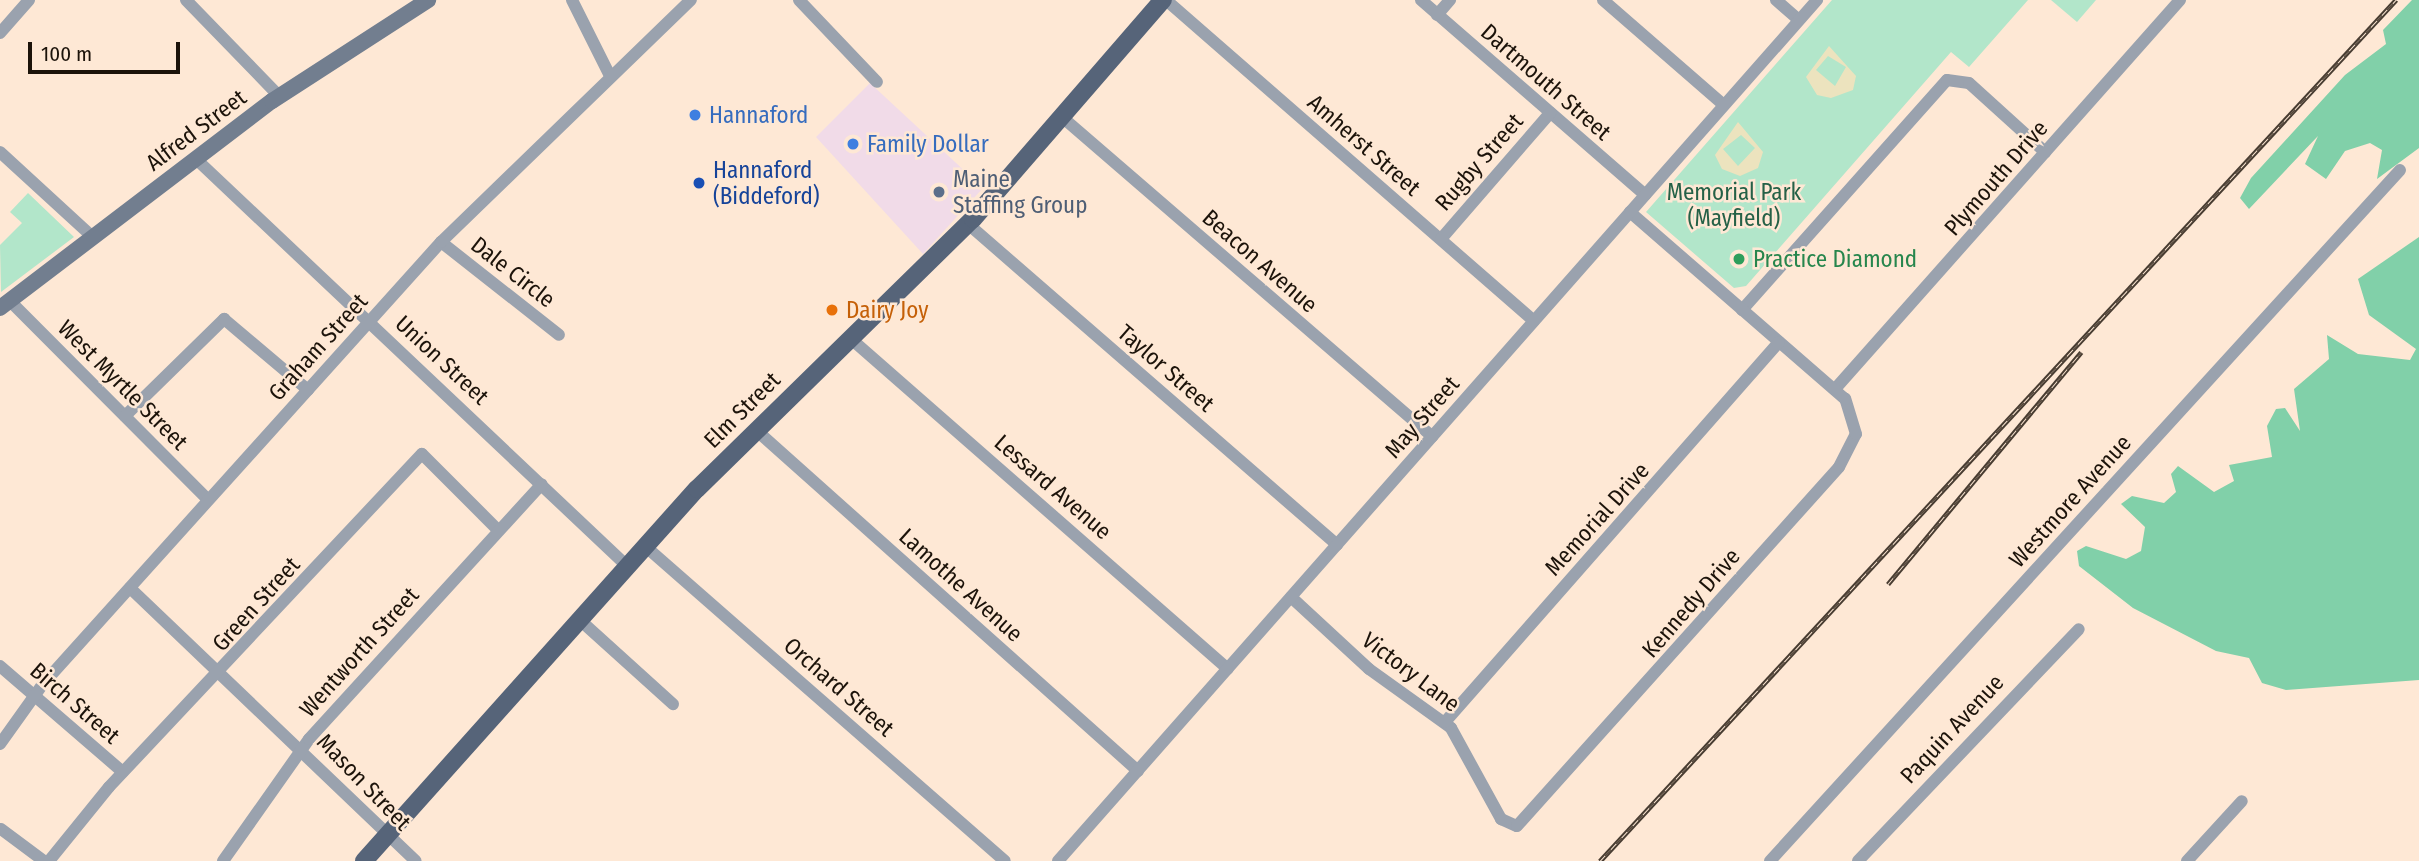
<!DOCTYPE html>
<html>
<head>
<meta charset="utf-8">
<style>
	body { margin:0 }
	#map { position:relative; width:2419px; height:861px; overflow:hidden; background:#fee8d5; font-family:"Fira Sans Condensed",sans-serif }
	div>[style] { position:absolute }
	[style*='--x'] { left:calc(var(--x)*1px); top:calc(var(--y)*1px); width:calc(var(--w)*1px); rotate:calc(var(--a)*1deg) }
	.commercial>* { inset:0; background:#f1dbe8 }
	.green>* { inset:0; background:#b2e6ca }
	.forest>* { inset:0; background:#81d0a9 }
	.sand>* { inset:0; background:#ece3be }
	.minor>* { height:12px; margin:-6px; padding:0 6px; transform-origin:6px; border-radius:6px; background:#9aa2ae }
	.secondary>* { height:16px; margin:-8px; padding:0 8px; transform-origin:8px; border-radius:8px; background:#727e8f }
	.primary>* { height:18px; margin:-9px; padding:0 9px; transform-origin:9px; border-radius:9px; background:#566479 }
	.rail>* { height:5px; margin-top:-2.5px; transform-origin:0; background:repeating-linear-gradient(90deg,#fee8d5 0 8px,#483c31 0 16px); box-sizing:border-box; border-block:2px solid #483c31 }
	.dots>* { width:19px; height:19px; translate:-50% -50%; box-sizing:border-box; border:4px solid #fee8d5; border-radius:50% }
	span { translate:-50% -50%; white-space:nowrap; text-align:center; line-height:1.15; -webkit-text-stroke:5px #fee8d5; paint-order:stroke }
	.street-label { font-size:23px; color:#1c130a }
	.shop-label { font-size:23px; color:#366cbe }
	.left { translate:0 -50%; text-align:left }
	.transit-label { font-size:23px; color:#164399 }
	.service-label { font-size:23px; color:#4e5e75 }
	.park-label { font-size:23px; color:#256147 }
	.leisure-label { font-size:23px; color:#27864d }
	.food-label { font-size:23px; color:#c56008 }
	.scale { position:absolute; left:28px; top:42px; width:152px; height:32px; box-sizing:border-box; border:4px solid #1c130a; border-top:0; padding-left:9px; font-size:21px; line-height:24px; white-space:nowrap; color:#1c130a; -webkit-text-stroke:5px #fee8d5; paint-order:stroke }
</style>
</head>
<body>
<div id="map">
	<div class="commercial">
		<div style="clip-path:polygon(870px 83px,983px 188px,923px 254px,816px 137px)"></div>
	</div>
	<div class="green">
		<div style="clip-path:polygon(1832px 0,2028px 0,1969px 67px,1951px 52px,1746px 286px,1734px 288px,1646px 212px)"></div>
		<div style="clip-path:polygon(2051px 0,2096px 0,2077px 22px)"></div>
		<div style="clip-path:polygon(28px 193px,74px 237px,1px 292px,0 245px,22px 223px,10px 212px)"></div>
	</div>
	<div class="forest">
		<div style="clip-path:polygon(2412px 0,2419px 0,2419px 148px,2377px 179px,2382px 150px,2370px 143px,2345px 151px,2326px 179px,2305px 164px,2318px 136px,2249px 209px,2240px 198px,2251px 178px,2345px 75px,2386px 44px,2383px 30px)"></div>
		<div style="clip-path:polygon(2419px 237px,2419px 680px,2286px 690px,2262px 683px,2249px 658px,2216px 651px,2133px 608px,2079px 566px,2077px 551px,2086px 546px,2126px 559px,2141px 551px,2145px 527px,2121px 504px,2132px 496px,2164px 503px,2176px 492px,2171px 474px,2178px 466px,2214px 492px,2234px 481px,2229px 465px,2272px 457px,2267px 426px,2276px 409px,2285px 408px,2300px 431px,2294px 389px,2329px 359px,2327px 335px,2358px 354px,2410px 360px,2416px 349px,2369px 315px,2358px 279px)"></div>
	</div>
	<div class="sand">
		<div style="clip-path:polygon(evenodd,1829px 46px,1856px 76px,1853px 90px,1831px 98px,1817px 95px,1806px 77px,1829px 46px,1828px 56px,1846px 67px,1835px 86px,1816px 70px,1828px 56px)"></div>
		<div style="clip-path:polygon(evenodd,1738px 122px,1763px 152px,1758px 168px,1740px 176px,1722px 169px,1715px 155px,1738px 122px,1741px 135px,1755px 148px,1738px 166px,1723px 149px,1741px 135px)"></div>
	</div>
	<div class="minor">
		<div style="--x:186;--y:0;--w:134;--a:45.9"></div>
		<div style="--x:572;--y:0;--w:85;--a:63.4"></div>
		<div style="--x:799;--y:0;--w:113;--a:46.4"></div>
		<div style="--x:1166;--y:0;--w:488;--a:41.1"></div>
		<div style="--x:1421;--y:0;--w:297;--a:41"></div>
		<div style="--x:1603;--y:0;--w:160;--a:41"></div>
		<div style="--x:1776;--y:0;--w:30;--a:41"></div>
		<div style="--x:1437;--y:15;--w:20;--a:-49"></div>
		<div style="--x:0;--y:33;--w:44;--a:-48.7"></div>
		<div style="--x:1062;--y:117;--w:489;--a:40.8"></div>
		<div style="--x:0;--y:152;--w:127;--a:42.5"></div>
		<div style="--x:196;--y:159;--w:593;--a:43.36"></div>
		<div style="--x:968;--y:224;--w:489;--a:41"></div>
		<div style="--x:1441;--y:239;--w:167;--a:-49.1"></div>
		<div style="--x:441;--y:242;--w:150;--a:38.2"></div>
		<div style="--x:9;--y:300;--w:282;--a:45.1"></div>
		<div style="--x:1742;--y:310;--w:308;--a:-48.3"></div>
		<div style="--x:1947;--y:80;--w:22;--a:8"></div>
		<div style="--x:1969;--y:83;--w:103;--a:42.2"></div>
		<div style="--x:850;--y:338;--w:502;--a:41.21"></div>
		<div style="--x:1835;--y:389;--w:520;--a:-48.43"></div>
		<div style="--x:125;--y:416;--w:139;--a:-44.4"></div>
		<div style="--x:224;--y:319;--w:110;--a:40.2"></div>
		<div style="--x:756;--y:430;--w:512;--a:41.75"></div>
		<div style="--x:645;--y:546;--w:478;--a:41.2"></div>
		<div style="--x:130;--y:588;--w:395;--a:43.7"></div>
		<div style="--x:1291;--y:597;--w:106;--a:42.7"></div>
		<div style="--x:1369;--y:669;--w:101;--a:35.7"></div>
		<div style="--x:1451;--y:728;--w:104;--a:61.2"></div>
		<div style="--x:1501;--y:819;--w:17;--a:24"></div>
		<div style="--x:1517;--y:826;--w:482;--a:-48.1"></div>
		<div style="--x:1839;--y:467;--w:37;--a:-63"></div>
		<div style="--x:1856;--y:434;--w:37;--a:-107"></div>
		<div style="--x:1845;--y:399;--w:285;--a:-139"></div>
		<div style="--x:581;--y:621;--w:124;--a:42.1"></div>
		<div style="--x:0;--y:666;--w:162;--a:40.8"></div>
		<div style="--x:1445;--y:722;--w:506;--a:-48.69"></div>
		<div style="--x:0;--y:744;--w:74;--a:-54.4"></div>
		<div style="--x:43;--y:684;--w:595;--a:-48"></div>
		<div style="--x:441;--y:242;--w:348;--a:-44.1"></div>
		<div style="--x:1;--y:829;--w:54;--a:36.7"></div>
		<div style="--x:49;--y:861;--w:95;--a:-51"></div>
		<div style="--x:109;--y:787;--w:457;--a:-46.8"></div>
		<div style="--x:422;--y:454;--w:107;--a:45"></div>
		<div style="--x:223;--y:861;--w:149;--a:-54.8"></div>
		<div style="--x:309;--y:739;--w:345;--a:-47.6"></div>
		<div style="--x:1058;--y:861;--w:1148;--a:-48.6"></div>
		<div style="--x:1770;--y:861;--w:935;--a:-47.64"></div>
		<div style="--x:1858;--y:861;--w:320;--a:-46.4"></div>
		<div style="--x:2187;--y:861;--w:81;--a:-47.5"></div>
	</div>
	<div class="secondary">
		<div style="--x:0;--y:308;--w:342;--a:-37.3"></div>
		<div style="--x:272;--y:101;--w:186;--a:-32.9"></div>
	</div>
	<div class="primary">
		<div style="--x:364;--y:861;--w:499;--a:-48.2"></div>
		<div style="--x:697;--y:489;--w:386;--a:-44.4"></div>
		<div style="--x:973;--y:219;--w:290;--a:-49.1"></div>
	</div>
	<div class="rail">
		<div style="--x:1888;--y:584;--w:302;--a:-50.2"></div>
		<div style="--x:1600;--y:861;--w:1173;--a:-47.25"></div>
	</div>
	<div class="dots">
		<div style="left:695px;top:115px;background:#3f7fe0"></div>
		<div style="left:853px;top:144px;background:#3f7fe0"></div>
		<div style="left:699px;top:183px;background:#1a4fb4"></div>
		<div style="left:939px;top:192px;background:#5c6f8a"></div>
		<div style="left:1739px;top:259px;background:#2e9e5b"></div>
		<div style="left:832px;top:310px;background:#e8710a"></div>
	</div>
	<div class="street-label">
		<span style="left:1546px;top:82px;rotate:41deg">Dartmouth Street</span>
		<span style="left:196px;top:130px;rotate:-37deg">Alfred Street</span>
		<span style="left:1364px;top:145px;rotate:41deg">Amherst Street</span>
		<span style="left:1479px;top:162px;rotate:-49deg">Rugby Street</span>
		<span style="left:1996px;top:178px;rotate:-49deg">Plymouth Drive</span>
		<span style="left:1260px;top:261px;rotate:41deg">Beacon Avenue</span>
		<span style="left:513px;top:272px;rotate:38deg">Dale Circle</span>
		<span style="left:318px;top:347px;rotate:-48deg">Graham Street</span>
		<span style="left:442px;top:360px;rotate:43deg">Union Street</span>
		<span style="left:1166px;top:368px;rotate:41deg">Taylor Street</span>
		<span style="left:123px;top:385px;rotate:45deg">West Myrtle Street</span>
		<span style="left:742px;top:410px;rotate:-45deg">Elm Street</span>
		<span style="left:1422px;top:417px;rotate:-49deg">May Street</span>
		<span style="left:1053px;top:487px;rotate:41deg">Lessard Avenue</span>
		<span style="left:2070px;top:501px;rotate:-48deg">Westmore Avenue</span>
		<span style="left:1597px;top:519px;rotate:-48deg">Memorial Drive</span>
		<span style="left:961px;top:585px;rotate:42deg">Lamothe Avenue</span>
		<span style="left:1691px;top:603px;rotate:-49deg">Kennedy Drive</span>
		<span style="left:256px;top:604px;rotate:-48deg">Green Street</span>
		<span style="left:359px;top:652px;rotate:-48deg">Wentworth Street</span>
		<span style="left:1411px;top:672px;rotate:37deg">Victory Lane</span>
		<span style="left:839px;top:687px;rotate:41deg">Orchard Street</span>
		<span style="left:75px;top:703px;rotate:41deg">Birch Street</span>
		<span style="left:1952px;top:729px;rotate:-47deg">Paquin Avenue</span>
		<span style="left:364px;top:782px;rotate:46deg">Mason Street</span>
	</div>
	<div class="shop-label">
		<span class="left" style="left:709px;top:115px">Hannaford</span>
		<span class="left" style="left:867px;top:144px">Family Dollar</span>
	</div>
	<div class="transit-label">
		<span class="left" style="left:713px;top:183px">Hannaford<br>(Biddeford)</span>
	</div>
	<div class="service-label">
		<span class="left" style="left:953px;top:192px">Maine<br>Staffing Group</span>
	</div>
	<div class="park-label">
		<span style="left:1734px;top:205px">Memorial Park<br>(Mayfield)</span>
	</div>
	<div class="leisure-label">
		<span class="left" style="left:1753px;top:259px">Practice Diamond</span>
	</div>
	<div class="food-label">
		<span class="left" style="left:846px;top:310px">Dairy Joy</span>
	</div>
	<div class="scale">100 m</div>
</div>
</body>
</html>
